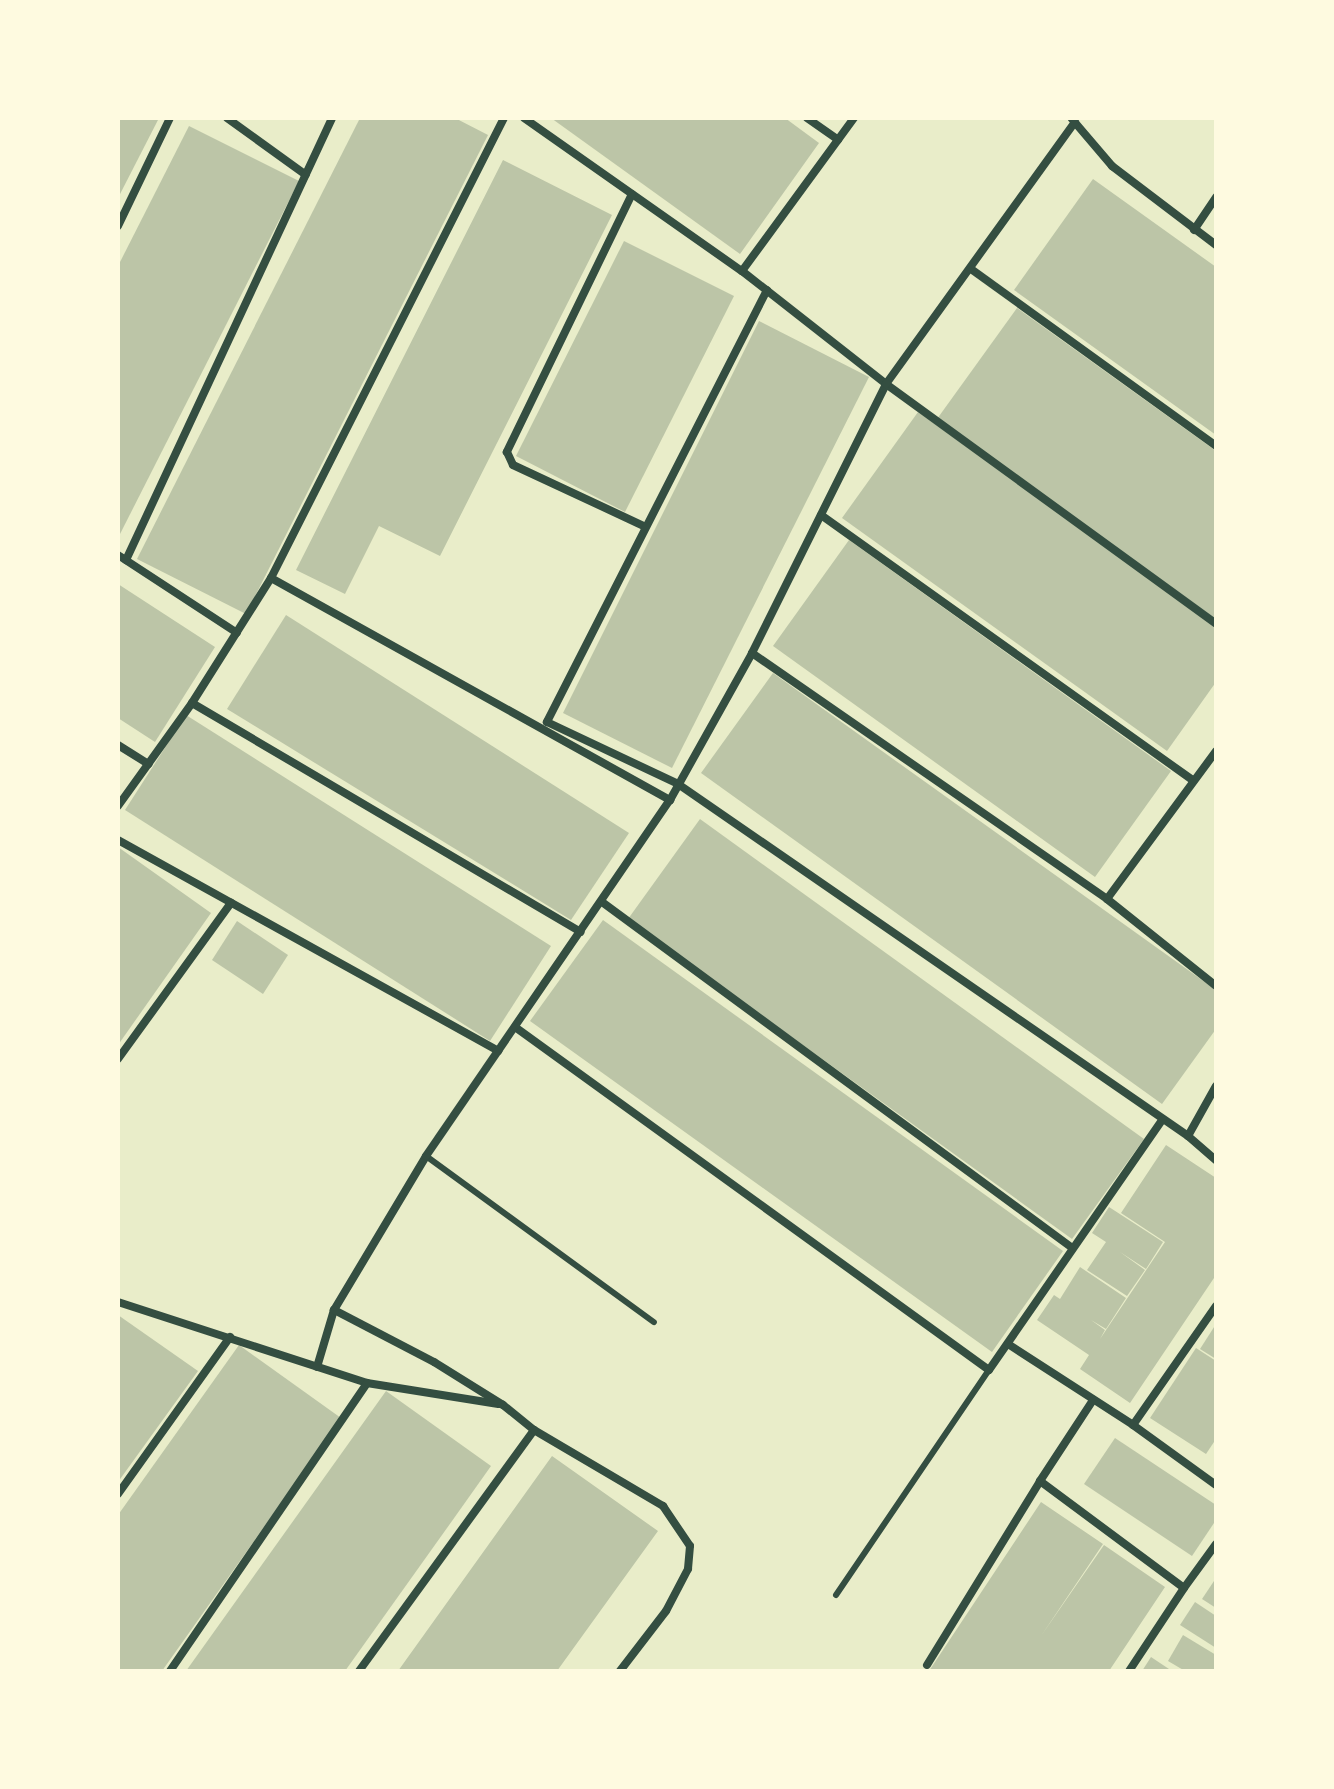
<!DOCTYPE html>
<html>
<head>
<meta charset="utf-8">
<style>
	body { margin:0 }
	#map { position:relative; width:1334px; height:1789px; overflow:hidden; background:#e9edc9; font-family:Overpass,sans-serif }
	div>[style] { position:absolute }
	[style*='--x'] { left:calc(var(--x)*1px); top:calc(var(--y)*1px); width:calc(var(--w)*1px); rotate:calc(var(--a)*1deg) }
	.building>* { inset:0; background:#bcc5a7 }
	.service>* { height:6px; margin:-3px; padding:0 3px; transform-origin:3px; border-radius:3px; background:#344e41 }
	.minor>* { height:8px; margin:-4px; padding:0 4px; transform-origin:4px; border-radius:4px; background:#344e41 }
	span { translate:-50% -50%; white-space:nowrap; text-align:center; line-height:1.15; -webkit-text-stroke:8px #fefae0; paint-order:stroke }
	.frame { position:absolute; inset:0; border:120px solid #fefae0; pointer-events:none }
</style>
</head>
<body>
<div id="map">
	<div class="building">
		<div style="clip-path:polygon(118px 118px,159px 118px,118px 198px)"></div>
		<div style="clip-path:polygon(360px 118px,455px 118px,488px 135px,246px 614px,137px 559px)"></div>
		<div style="clip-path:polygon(551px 118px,785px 118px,819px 143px,740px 254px)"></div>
		<div style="clip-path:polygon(189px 126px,299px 181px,118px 538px,118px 266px)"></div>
		<div style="clip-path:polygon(503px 160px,612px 215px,440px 556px,379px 526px,345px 594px,296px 570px)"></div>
		<div style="clip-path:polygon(1093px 179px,1216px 267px,1216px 435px,1014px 290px)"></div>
		<div style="clip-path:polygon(624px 241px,734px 296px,625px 512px,516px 456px)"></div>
		<div style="clip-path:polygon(1017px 308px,1216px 451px,1216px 619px,937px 419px)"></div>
		<div style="clip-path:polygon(759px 321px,869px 377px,672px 768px,563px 713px)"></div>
		<div style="clip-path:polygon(918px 412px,1216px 625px,1216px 682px,1167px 751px,842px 518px)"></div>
		<div style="clip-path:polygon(849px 540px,1171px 771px,1095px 877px,773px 646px)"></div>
		<div style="clip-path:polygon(118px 584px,215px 647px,155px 742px,118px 718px)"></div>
		<div style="clip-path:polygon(286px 615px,629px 833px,571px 920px,227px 709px)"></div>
		<div style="clip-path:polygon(773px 673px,1216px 990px,1216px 1029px,1162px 1104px,701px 773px)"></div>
		<div style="clip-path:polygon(186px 715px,551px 946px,490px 1041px,125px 810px)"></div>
		<div style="clip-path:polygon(700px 819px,1144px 1139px,1072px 1239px,628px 919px)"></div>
		<div style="clip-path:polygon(118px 847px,211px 913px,118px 1045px)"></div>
		<div style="clip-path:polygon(603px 920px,1063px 1251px,992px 1352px,530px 1021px)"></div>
		<div style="clip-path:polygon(237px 921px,288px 955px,263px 994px,212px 960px)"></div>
		<div style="clip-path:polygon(1166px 1145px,1216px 1178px,1216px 1275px,1130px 1403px,1080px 1369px,1089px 1355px,1037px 1320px,1054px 1295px,1060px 1299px,1080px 1267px,1126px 1298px,1106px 1329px,1091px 1320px,1105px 1330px,1100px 1339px,1165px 1242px,1121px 1213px)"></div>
		<div style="clip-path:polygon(1109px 1207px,1163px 1242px,1146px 1269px,1120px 1252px,1145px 1270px,1127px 1296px,1087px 1270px,1106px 1242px,1092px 1233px)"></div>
		<div style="clip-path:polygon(118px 1315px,198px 1371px,118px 1482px)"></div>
		<div style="clip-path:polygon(1216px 1324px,1216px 1359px,1200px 1349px)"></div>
		<div style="clip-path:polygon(239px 1345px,341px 1418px,162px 1671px,118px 1671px,118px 1515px)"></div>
		<div style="clip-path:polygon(1196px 1348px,1216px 1361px,1216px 1439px,1206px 1454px,1150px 1418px)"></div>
		<div style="clip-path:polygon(386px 1391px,491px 1466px,452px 1521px,345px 1671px,186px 1671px)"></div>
		<div style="clip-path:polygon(1115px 1438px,1216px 1505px,1216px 1520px,1192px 1556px,1084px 1484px)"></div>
		<div style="clip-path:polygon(552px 1456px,658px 1531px,632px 1567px,557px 1671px,398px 1671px)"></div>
		<div style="clip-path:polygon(1041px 1502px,1103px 1544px,1041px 1636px,1104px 1545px,1165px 1587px,1109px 1671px,929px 1671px)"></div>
		<div style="clip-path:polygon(1216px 1578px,1216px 1608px,1202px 1599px)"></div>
		<div style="clip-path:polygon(1195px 1602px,1216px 1616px,1216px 1648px,1180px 1625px)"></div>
		<div style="clip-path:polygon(1183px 1635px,1216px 1655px,1216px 1671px,1185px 1671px,1168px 1661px)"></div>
		<div style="clip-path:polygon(1151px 1657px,1172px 1671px,1142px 1671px)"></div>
	</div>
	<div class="service">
		<div style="--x:426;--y:1156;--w:282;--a:36.1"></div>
		<div style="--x:836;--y:1595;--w:272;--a:-55.8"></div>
	</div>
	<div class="minor">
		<div style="--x:227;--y:118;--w:97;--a:35.8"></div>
		<div style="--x:524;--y:118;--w:266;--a:35.1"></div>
		<div style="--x:742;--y:271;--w:183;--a:38.1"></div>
		<div style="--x:886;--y:384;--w:408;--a:36"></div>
		<div style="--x:807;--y:118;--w:38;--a:35"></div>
		<div style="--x:1072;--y:119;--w:62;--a:49.6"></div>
		<div style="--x:1112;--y:166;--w:131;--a:37.2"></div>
		<div style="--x:632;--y:194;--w:287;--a:115.9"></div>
		<div style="--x:507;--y:452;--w:14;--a:65"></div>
		<div style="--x:513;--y:465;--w:145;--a:25"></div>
		<div style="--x:118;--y:226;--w:120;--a:-64.3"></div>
		<div style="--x:1194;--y:230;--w:40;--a:-56"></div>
		<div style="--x:971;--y:269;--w:302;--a:35.8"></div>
		<div style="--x:742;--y:271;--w:190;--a:-53.8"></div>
		<div style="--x:767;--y:290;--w:485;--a:117"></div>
		<div style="--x:547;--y:722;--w:145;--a:25.3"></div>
		<div style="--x:678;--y:784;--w:620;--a:34.61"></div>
		<div style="--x:1188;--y:1136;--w:37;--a:41"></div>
		<div style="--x:821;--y:515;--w:457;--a:35.5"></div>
		<div style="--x:118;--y:555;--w:142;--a:33.2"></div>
		<div style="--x:126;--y:560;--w:488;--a:-65"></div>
		<div style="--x:271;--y:578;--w:457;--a:29.1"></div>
		<div style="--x:752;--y:653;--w:432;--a:34.7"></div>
		<div style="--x:1107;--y:899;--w:139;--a:38.6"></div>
		<div style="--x:192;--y:703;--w:451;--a:30.5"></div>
		<div style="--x:118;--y:745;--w:36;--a:32"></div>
		<div style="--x:118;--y:806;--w:127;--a:-54.3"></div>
		<div style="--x:192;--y:703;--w:148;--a:-57.7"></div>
		<div style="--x:271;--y:578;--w:516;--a:-63.14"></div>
		<div style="--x:118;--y:840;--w:435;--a:29"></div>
		<div style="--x:1107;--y:899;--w:184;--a:-53.6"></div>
		<div style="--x:602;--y:902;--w:582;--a:36.34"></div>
		<div style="--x:515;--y:1027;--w:585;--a:35.89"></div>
		<div style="--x:989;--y:1370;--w:305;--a:-55.3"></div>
		<div style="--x:118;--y:1059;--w:193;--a:-54.1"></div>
		<div style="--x:1188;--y:1136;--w:57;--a:-60.8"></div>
		<div style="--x:118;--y:1302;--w:262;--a:18"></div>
		<div style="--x:367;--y:1383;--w:133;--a:9.1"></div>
		<div style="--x:1008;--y:1344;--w:149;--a:32.9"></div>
		<div style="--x:1133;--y:1425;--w:102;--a:35.9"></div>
		<div style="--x:317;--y:1367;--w:59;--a:-73.4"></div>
		<div style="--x:1133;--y:1425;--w:145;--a:-55.1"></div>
		<div style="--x:534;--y:1430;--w:150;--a:30.5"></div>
		<div style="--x:663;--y:1506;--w:48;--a:56"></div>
		<div style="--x:690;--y:1546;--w:23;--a:95"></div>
		<div style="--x:688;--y:1569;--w:47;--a:117.6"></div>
		<div style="--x:666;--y:1611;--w:76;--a:127.5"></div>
		<div style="--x:1040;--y:1481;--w:179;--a:36.6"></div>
		<div style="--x:1184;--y:1588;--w:100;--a:123.5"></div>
		<div style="--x:118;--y:1494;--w:193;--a:-54.5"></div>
		<div style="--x:1184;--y:1588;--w:54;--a:-54"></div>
		<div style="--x:927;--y:1665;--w:216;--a:-58.4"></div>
		<div style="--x:1040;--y:1481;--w:97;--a:-56.8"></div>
		<div style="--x:170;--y:1671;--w:349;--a:-55.6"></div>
		<div style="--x:359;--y:1671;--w:298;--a:-54"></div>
		<div style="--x:534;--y:1430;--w:40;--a:-141"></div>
		<div style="--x:503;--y:1405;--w:81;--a:-148.1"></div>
		<div style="--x:434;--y:1362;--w:113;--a:-152.5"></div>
		<div style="--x:334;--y:1310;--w:179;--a:-59.1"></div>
		<div style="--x:426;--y:1156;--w:432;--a:-55.6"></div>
		<div style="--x:670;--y:800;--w:168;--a:-60.8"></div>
		<div style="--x:752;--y:653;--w:301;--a:-63.5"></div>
		<div style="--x:886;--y:384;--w:323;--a:-54.2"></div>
	</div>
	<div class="frame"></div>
</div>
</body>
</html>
